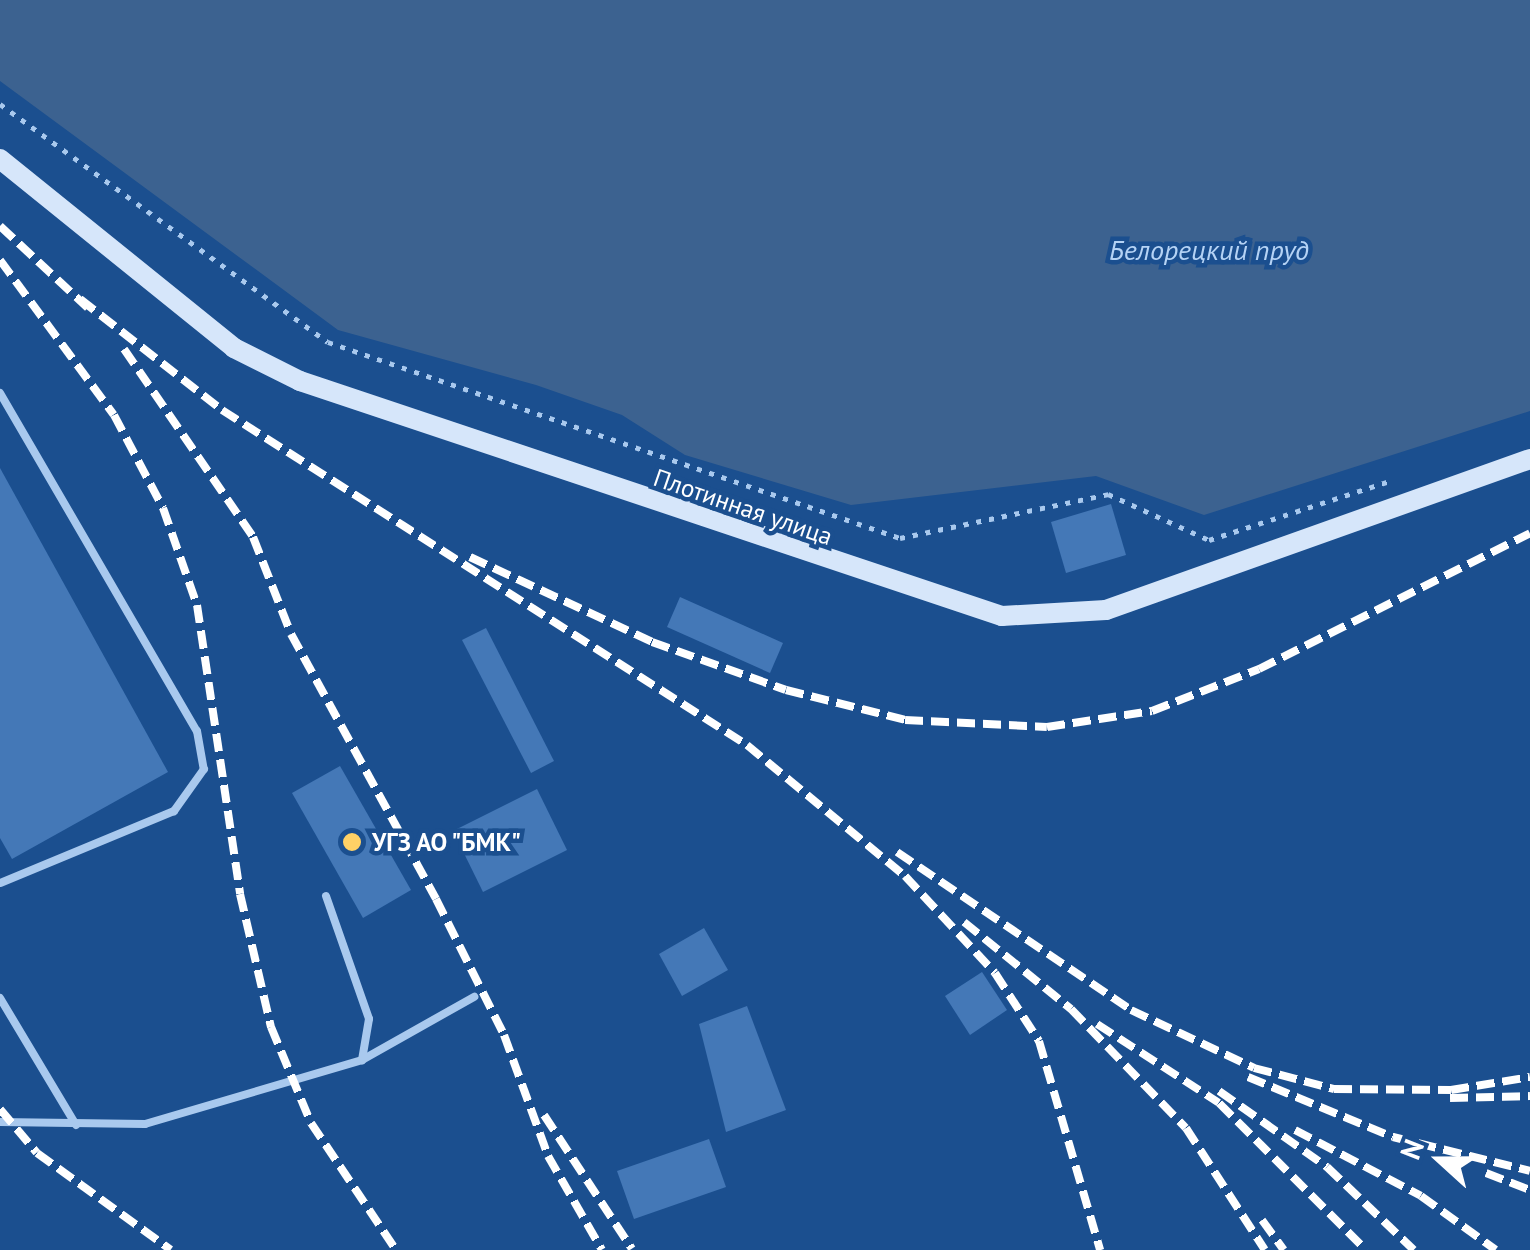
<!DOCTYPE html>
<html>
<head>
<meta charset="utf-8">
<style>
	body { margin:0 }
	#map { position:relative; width:1530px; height:1250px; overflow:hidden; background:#1b4f8f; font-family:"PT Sans",sans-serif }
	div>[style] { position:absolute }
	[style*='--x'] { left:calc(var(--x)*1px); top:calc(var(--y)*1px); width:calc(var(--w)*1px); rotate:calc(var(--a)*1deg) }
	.water>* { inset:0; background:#3c6290 }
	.building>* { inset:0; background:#4478b7 }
	.path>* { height:5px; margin-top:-2.5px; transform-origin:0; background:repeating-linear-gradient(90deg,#a9c9ee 0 5px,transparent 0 13px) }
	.lane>* { height:8px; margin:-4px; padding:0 4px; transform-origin:4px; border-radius:4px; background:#a9c9ee }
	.secondary>* { height:20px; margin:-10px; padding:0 10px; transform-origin:10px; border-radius:10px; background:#d6e6fa }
	.rail>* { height:8px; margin-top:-4px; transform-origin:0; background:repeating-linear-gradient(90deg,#fff 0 18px,transparent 0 26px) }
	.dots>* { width:28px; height:28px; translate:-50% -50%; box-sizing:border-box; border:5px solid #1b4f8f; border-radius:50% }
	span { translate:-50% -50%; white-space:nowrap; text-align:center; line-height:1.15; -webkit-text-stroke:9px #1b4f8f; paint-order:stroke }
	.street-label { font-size:25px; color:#fff }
	.poi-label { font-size:25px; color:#fff; font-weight:700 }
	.left { translate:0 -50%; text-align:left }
	.water-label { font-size:28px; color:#b5d3f5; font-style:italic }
	.north { position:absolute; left:1390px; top:1110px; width:100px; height:100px; -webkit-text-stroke:8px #1b4f8f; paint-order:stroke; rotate:291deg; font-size:28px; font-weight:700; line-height:40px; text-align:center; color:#fff }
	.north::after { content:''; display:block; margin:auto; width:35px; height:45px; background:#fff; clip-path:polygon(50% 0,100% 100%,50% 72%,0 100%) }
</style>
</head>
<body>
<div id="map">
	<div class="water">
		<div style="clip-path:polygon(0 0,1530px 0,1530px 411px,1204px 515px,1096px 476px,851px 505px,685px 455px,622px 415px,536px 385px,338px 330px,0 81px)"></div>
	</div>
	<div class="building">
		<div style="clip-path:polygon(0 468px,168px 772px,12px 859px,0 838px)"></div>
		<div style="clip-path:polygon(1111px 504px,1126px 555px,1066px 573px,1051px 522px)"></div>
		<div style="clip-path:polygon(680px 597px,783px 643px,770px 673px,667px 627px)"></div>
		<div style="clip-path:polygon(486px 628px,554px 761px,531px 773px,462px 640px)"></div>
		<div style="clip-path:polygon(340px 766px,411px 890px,363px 918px,292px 793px)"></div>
		<div style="clip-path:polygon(537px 789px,567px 850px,483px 892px,453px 831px)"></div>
		<div style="clip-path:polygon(704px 928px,728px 970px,682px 996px,659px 954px)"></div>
		<div style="clip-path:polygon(982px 972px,1007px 1010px,970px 1035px,945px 996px)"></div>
		<div style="clip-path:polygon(747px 1006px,786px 1110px,726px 1132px,699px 1024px)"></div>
		<div style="clip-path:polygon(709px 1139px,726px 1187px,634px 1219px,617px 1171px)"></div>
	</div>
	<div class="path">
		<div style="--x:0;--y:104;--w:405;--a:36"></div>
		<div style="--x:328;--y:342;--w:605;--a:18.91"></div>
		<div style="--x:900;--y:538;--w:213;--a:-11.9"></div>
		<div style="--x:1108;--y:494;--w:111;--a:24.5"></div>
		<div style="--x:1209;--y:540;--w:189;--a:-18.1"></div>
	</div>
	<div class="lane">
		<div style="--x:0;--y:393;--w:391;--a:59.8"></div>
		<div style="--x:197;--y:731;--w:39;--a:80"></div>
		<div style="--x:204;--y:769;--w:52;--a:125.5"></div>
		<div style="--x:174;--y:811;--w:188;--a:157.5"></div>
		<div style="--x:326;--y:896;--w:130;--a:70.7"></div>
		<div style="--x:369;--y:1019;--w:42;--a:99.7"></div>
		<div style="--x:0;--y:998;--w:148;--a:59.1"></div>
		<div style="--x:0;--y:1122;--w:145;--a:0.8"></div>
		<div style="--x:145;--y:1124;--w:226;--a:-16.4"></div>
		<div style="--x:362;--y:1060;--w:129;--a:-29.4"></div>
	</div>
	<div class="secondary">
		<div style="--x:0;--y:159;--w:301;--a:38.9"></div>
		<div style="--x:234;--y:348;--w:74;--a:26.6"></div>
		<div style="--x:300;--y:381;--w:740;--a:18.51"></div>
		<div style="--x:1002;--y:616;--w:104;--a:-3.3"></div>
		<div style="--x:1106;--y:610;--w:450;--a:-19.6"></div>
	</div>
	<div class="rail">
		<div style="--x:0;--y:226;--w:120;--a:43"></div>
		<div style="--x:0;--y:260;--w:192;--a:53.7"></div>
		<div style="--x:114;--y:415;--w:105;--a:62.2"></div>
		<div style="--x:163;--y:508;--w:103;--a:70.7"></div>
		<div style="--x:197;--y:605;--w:292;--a:81.5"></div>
		<div style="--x:240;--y:894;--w:137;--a:76.9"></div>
		<div style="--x:271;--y:1027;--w:104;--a:67.4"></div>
		<div style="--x:311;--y:1123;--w:153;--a:56.2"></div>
		<div style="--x:80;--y:299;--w:180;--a:38"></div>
		<div style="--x:222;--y:410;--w:623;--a:32.54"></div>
		<div style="--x:747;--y:745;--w:205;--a:39.7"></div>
		<div style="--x:905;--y:876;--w:132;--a:47.1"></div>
		<div style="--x:995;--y:973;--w:81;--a:57.1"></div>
		<div style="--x:1039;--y:1041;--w:218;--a:73.7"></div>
		<div style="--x:124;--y:349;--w:228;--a:55.5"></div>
		<div style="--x:253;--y:537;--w:104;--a:68.6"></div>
		<div style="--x:291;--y:634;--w:302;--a:61.3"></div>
		<div style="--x:436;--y:899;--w:152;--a:63.4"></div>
		<div style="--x:504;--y:1035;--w:129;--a:70"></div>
		<div style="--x:548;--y:1156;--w:108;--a:60.1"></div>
		<div style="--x:470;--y:557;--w:201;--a:25"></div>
		<div style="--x:652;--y:642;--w:142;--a:19.7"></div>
		<div style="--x:786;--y:690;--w:123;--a:14.1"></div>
		<div style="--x:905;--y:720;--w:142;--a:2.8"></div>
		<div style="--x:1047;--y:727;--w:106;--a:-8.7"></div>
		<div style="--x:1152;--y:711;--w:115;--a:-21.4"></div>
		<div style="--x:1259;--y:669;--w:303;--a:-26.6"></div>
		<div style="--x:897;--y:852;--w:282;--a:34"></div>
		<div style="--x:1131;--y:1010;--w:136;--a:25.2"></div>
		<div style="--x:1254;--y:1068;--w:83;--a:14.7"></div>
		<div style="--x:1334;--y:1089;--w:117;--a:0.5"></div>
		<div style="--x:1451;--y:1090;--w:80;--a:-9.3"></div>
		<div style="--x:964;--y:922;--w:138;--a:39.1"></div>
		<div style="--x:1071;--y:1009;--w:165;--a:46"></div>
		<div style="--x:1186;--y:1128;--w:145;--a:57.1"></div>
		<div style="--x:1097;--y:1024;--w:145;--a:32.9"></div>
		<div style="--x:1219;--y:1103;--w:208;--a:45"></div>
		<div style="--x:1248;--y:1077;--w:157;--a:22.5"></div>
		<div style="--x:1393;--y:1137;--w:141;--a:13.9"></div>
		<div style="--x:1219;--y:1091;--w:132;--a:35.1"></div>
		<div style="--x:1327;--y:1167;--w:120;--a:43.7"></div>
		<div style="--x:1450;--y:1098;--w:80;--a:-1.4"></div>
		<div style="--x:0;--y:1109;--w:57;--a:49.9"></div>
		<div style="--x:37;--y:1153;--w:165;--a:35.9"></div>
		<div style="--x:544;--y:1115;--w:160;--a:56.7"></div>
		<div style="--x:1295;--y:1130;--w:142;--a:27.6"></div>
		<div style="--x:1421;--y:1196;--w:92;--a:35.8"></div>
		<div style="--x:1486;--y:1173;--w:47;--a:21.1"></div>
		<div style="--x:1262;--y:1220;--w:37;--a:54"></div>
	</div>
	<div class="dots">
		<div style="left:352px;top:842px;background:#ffd166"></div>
	</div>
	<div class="street-label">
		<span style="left:743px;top:507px;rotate:19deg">Плотинная улица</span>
	</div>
	<div class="poi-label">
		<span class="left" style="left:372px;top:842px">УГЗ АО "БМК"</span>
	</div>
	<div class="water-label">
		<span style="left:1209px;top:250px">Белорецкий пруд</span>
	</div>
	<div class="north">N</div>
</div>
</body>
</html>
